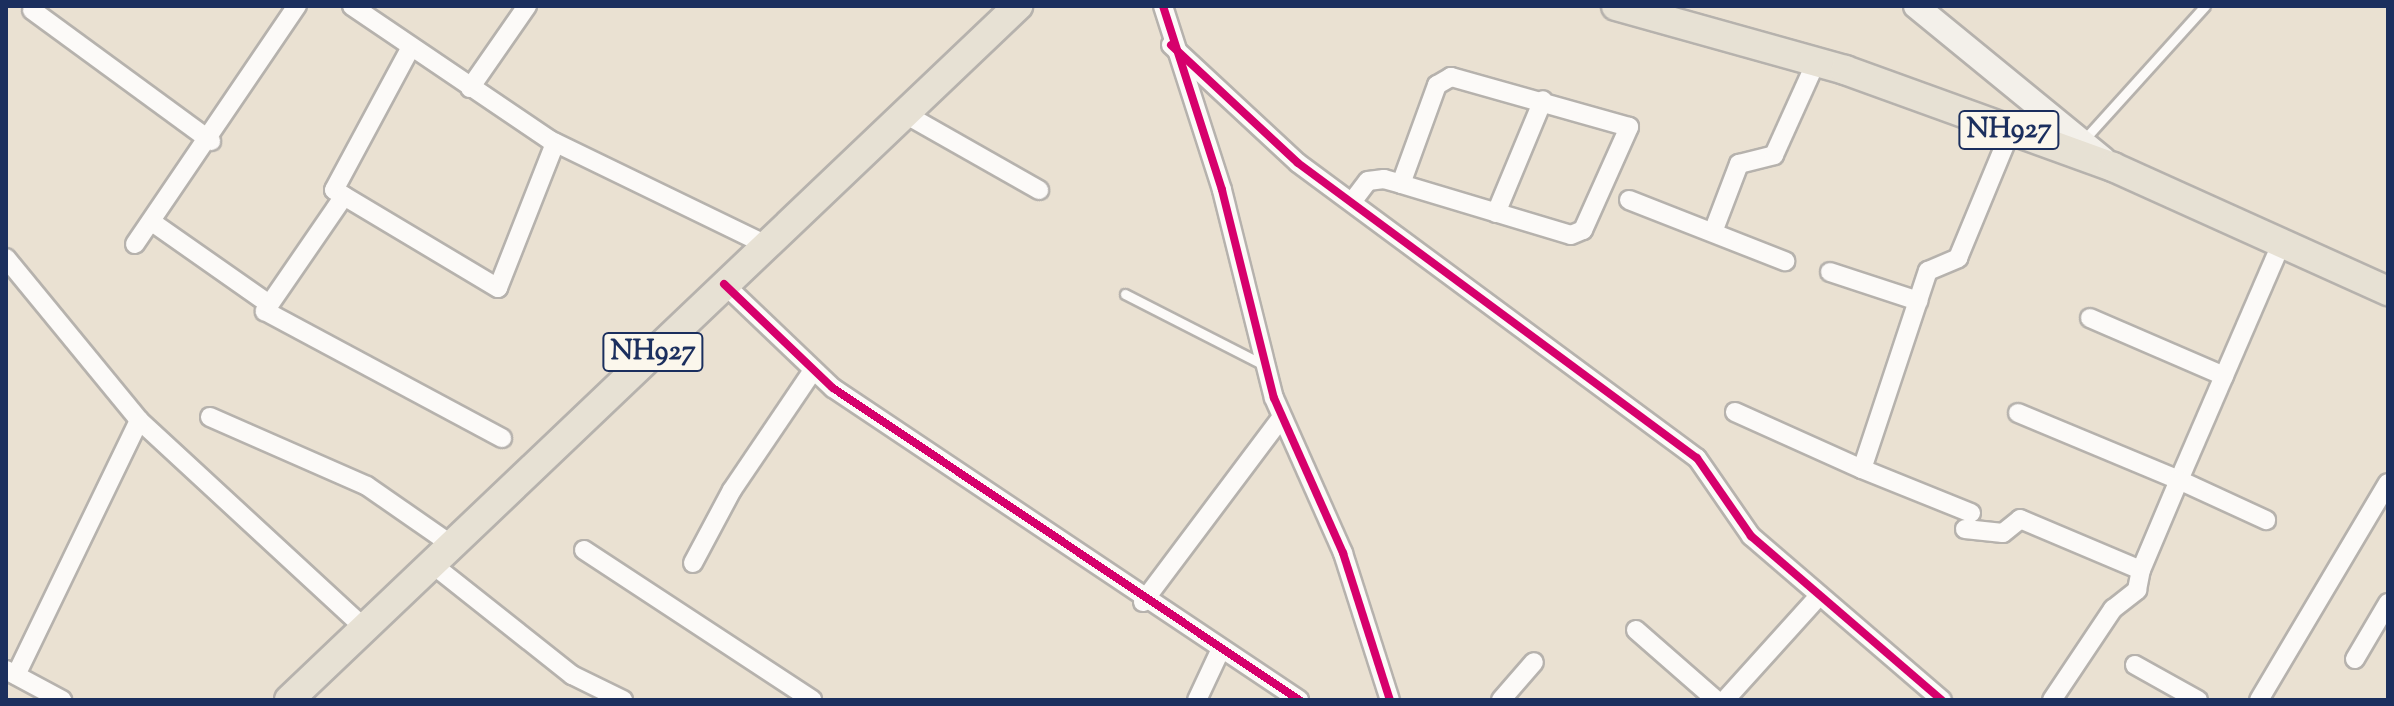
<!DOCTYPE html>
<html>
<head>
<meta charset="utf-8">
<style>
	body { margin:0 }
	#map { position:relative; width:2394px; height:706px; overflow:hidden; background:#eae1d2; font-family:"Sorts Mill Goudy",serif }
	div>[style] { position:absolute }
	[style*='--x'] { left:calc(var(--x)*1px); top:calc(var(--y)*1px); width:calc(var(--w)*1px); rotate:calc(var(--a)*1deg) }
	.roads { filter:drop-shadow(2px 0 #b6b2ad) drop-shadow(-2px 0 #b6b2ad) drop-shadow(0 2px #b6b2ad) drop-shadow(0 -2px #b6b2ad) }
	.service>* { height:9px; margin:-4.5px; padding:0 4.5px; transform-origin:4.5px; border-radius:4.5px; background:#fcfaf8 }
	.minor>* { height:18px; margin:-9px; padding:0 9px; transform-origin:9px; border-radius:9px; background:#fcfaf8 }
	.secondary>* { height:24px; margin:-12px; padding:0 12px; transform-origin:12px; border-radius:12px; background:#f3f0ea }
	.trunk>* { height:28px; margin:-14px; padding:0 14px; transform-origin:14px; border-radius:14px; background:#e7e1d4 }
	.cycleway>* { height:8px; margin:-4px; padding:0 4px; transform-origin:4px; border-radius:4px; background:#d6006c }
	span { translate:-50% -50%; white-space:nowrap; text-align:center; line-height:1.15; -webkit-text-stroke:6px #fbf7ec; paint-order:stroke }
	.shield-label span { padding:2px 6px; background:#fbf7ec; border:2px solid; border-radius:6px; -webkit-text-stroke-width:0 }
	.shield-label { font-size:28px; color:#1b2f5e; font-weight:700 }
	.frame { position:absolute; inset:0; border:8px solid #1b2f5e; pointer-events:none }
</style>
</head>
<body>
<div id="map">
	<div class="roads">
		<div class="service">
			<div style="--x:2082;--y:142;--w:183;--a:-47.9"></div>
			<div style="--x:1125;--y:294;--w:156;--a:27.1"></div>
		</div>
		<div class="minor">
			<div style="--x:352;--y:6;--w:239;--a:34.1"></div>
			<div style="--x:550;--y:140;--w:238;--a:25.9"></div>
			<div style="--x:1163;--y:6;--w:193;--a:72.2"></div>
			<div style="--x:1222;--y:190;--w:214;--a:76"></div>
			<div style="--x:1274;--y:398;--w:170;--a:66"></div>
			<div style="--x:1343;--y:553;--w:154;--a:72.3"></div>
			<div style="--x:32;--y:10;--w:222;--a:36.2"></div>
			<div style="--x:1171;--y:45;--w:173;--a:42.9"></div>
			<div style="--x:1298;--y:163;--w:496;--a:36.5"></div>
			<div style="--x:1697;--y:458;--w:95;--a:55.3"></div>
			<div style="--x:1751;--y:536;--w:252;--a:40.7"></div>
			<div style="--x:411;--y:47;--w:162;--a:118.3"></div>
			<div style="--x:334;--y:190;--w:191;--a:30.9"></div>
			<div style="--x:498;--y:288;--w:156;--a:-68.5"></div>
			<div style="--x:470;--y:88;--w:100;--a:-55.2"></div>
			<div style="--x:907;--y:115;--w:152;--a:29.6"></div>
			<div style="--x:344;--y:196;--w:140;--a:124.5"></div>
			<div style="--x:265;--y:311;--w:269;--a:28.2"></div>
			<div style="--x:1629;--y:200;--w:168;--a:21.4"></div>
			<div style="--x:1352;--y:202;--w:26;--a:-53"></div>
			<div style="--x:1368;--y:181;--w:16;--a:-7"></div>
			<div style="--x:1384;--y:179;--w:18;--a:16"></div>
			<div style="--x:1401;--y:184;--w:177;--a:16.7"></div>
			<div style="--x:1571;--y:235;--w:13;--a:-23"></div>
			<div style="--x:1583;--y:230;--w:113;--a:-65.9"></div>
			<div style="--x:1629;--y:127;--w:185;--a:-164.3"></div>
			<div style="--x:1451;--y:77;--w:16;--a:150"></div>
			<div style="--x:1437;--y:85;--w:105;--a:110"></div>
			<div style="--x:1496;--y:213;--w:122;--a:-67.4"></div>
			<div style="--x:152;--y:222;--w:143;--a:35"></div>
			<div style="--x:1713;--y:232;--w:73;--a:-69.1"></div>
			<div style="--x:1739;--y:164;--w:36;--a:-14"></div>
			<div style="--x:1774;--y:155;--w:102;--a:-65.7"></div>
			<div style="--x:135;--y:244;--w:288;--a:-55.8"></div>
			<div style="--x:6;--y:258;--w:210;--a:50.6"></div>
			<div style="--x:139;--y:420;--w:305;--a:42.7"></div>
			<div style="--x:1830;--y:272;--w:93;--a:18.2"></div>
			<div style="--x:724;--y:284;--w:151;--a:43.7"></div>
			<div style="--x:833;--y:388;--w:561;--a:33.8"></div>
			<div style="--x:2090;--y:318;--w:146;--a:23.4"></div>
			<div style="--x:1735;--y:412;--w:139;--a:24.2"></div>
			<div style="--x:2018;--y:413;--w:174;--a:22.6"></div>
			<div style="--x:2179;--y:480;--w:259;--a:-66.6"></div>
			<div style="--x:210;--y:417;--w:171;--a:23.7"></div>
			<div style="--x:367;--y:486;--w:103;--a:34.8"></div>
			<div style="--x:1971;--y:513;--w:118;--a:-158"></div>
			<div style="--x:1862;--y:469;--w:209;--a:-71.6"></div>
			<div style="--x:1928;--y:271;--w:33;--a:-23"></div>
			<div style="--x:1958;--y:258;--w:139;--a:-67.5"></div>
			<div style="--x:1965;--y:529;--w:38;--a:6"></div>
			<div style="--x:2003;--y:533;--w:22;--a:-39"></div>
			<div style="--x:2020;--y:519;--w:131;--a:22.9"></div>
			<div style="--x:2141;--y:570;--w:98;--a:-67.1"></div>
			<div style="--x:2179;--y:480;--w:96;--a:24.7"></div>
			<div style="--x:584;--y:550;--w:273;--a:33.3"></div>
			<div style="--x:693;--y:563;--w:83;--a:-61.9"></div>
			<div style="--x:732;--y:490;--w:143;--a:-55.9"></div>
			<div style="--x:432;--y:564;--w:179;--a:38.4"></div>
			<div style="--x:572;--y:675;--w:57;--a:26.1"></div>
			<div style="--x:1143;--y:602;--w:231;--a:-53.1"></div>
			<div style="--x:1636;--y:630;--w:106;--a:41.2"></div>
			<div style="--x:2355;--y:659;--w:65;--a:-59.5"></div>
			<div style="--x:2135;--y:665;--w:72;--a:29.1"></div>
			<div style="--x:6;--y:670;--w:64;--a:28.2"></div>
			<div style="--x:16;--y:675;--w:283;--a:-64.2"></div>
			<div style="--x:1197;--y:700;--w:54;--a:-64.9"></div>
			<div style="--x:1501;--y:700;--w:50;--a:-49"></div>
			<div style="--x:1725;--y:700;--w:139;--a:-47.9"></div>
			<div style="--x:2052;--y:700;--w:110;--a:-56.2"></div>
			<div style="--x:2113;--y:609;--w:31;--a:-38"></div>
			<div style="--x:2137;--y:590;--w:20;--a:-79"></div>
			<div style="--x:2259;--y:700;--w:252;--a:-59.3"></div>
		</div>
		<div class="secondary">
			<div style="--x:1916;--y:6;--w:242;--a:39.3"></div>
		</div>
		<div class="trunk">
			<div style="--x:1616;--y:6;--w:238;--a:15.6"></div>
			<div style="--x:1845;--y:70;--w:285;--a:19.9"></div>
			<div style="--x:2113;--y:167;--w:302;--a:24.3"></div>
			<div style="--x:289;--y:700;--w:1007;--a:-43.59"></div>
		</div>
	</div>
	<div class="cycleway">
		<div style="--x:1163;--y:6;--w:193;--a:72.2"></div>
		<div style="--x:1222;--y:190;--w:214;--a:76"></div>
		<div style="--x:1274;--y:398;--w:170;--a:66"></div>
		<div style="--x:1343;--y:553;--w:154;--a:72.3"></div>
		<div style="--x:1171;--y:45;--w:173;--a:42.9"></div>
		<div style="--x:1298;--y:163;--w:496;--a:36.5"></div>
		<div style="--x:1697;--y:458;--w:95;--a:55.3"></div>
		<div style="--x:1751;--y:536;--w:252;--a:40.7"></div>
		<div style="--x:724;--y:284;--w:151;--a:43.7"></div>
		<div style="--x:833;--y:388;--w:561;--a:33.8"></div>
	</div>
	<div class="shield-label">
		<span style="left:2009px;top:130px">NH927</span>
		<span style="left:653px;top:352px">NH927</span>
	</div>
	<div class="frame"></div>
</div>
</body>
</html>
